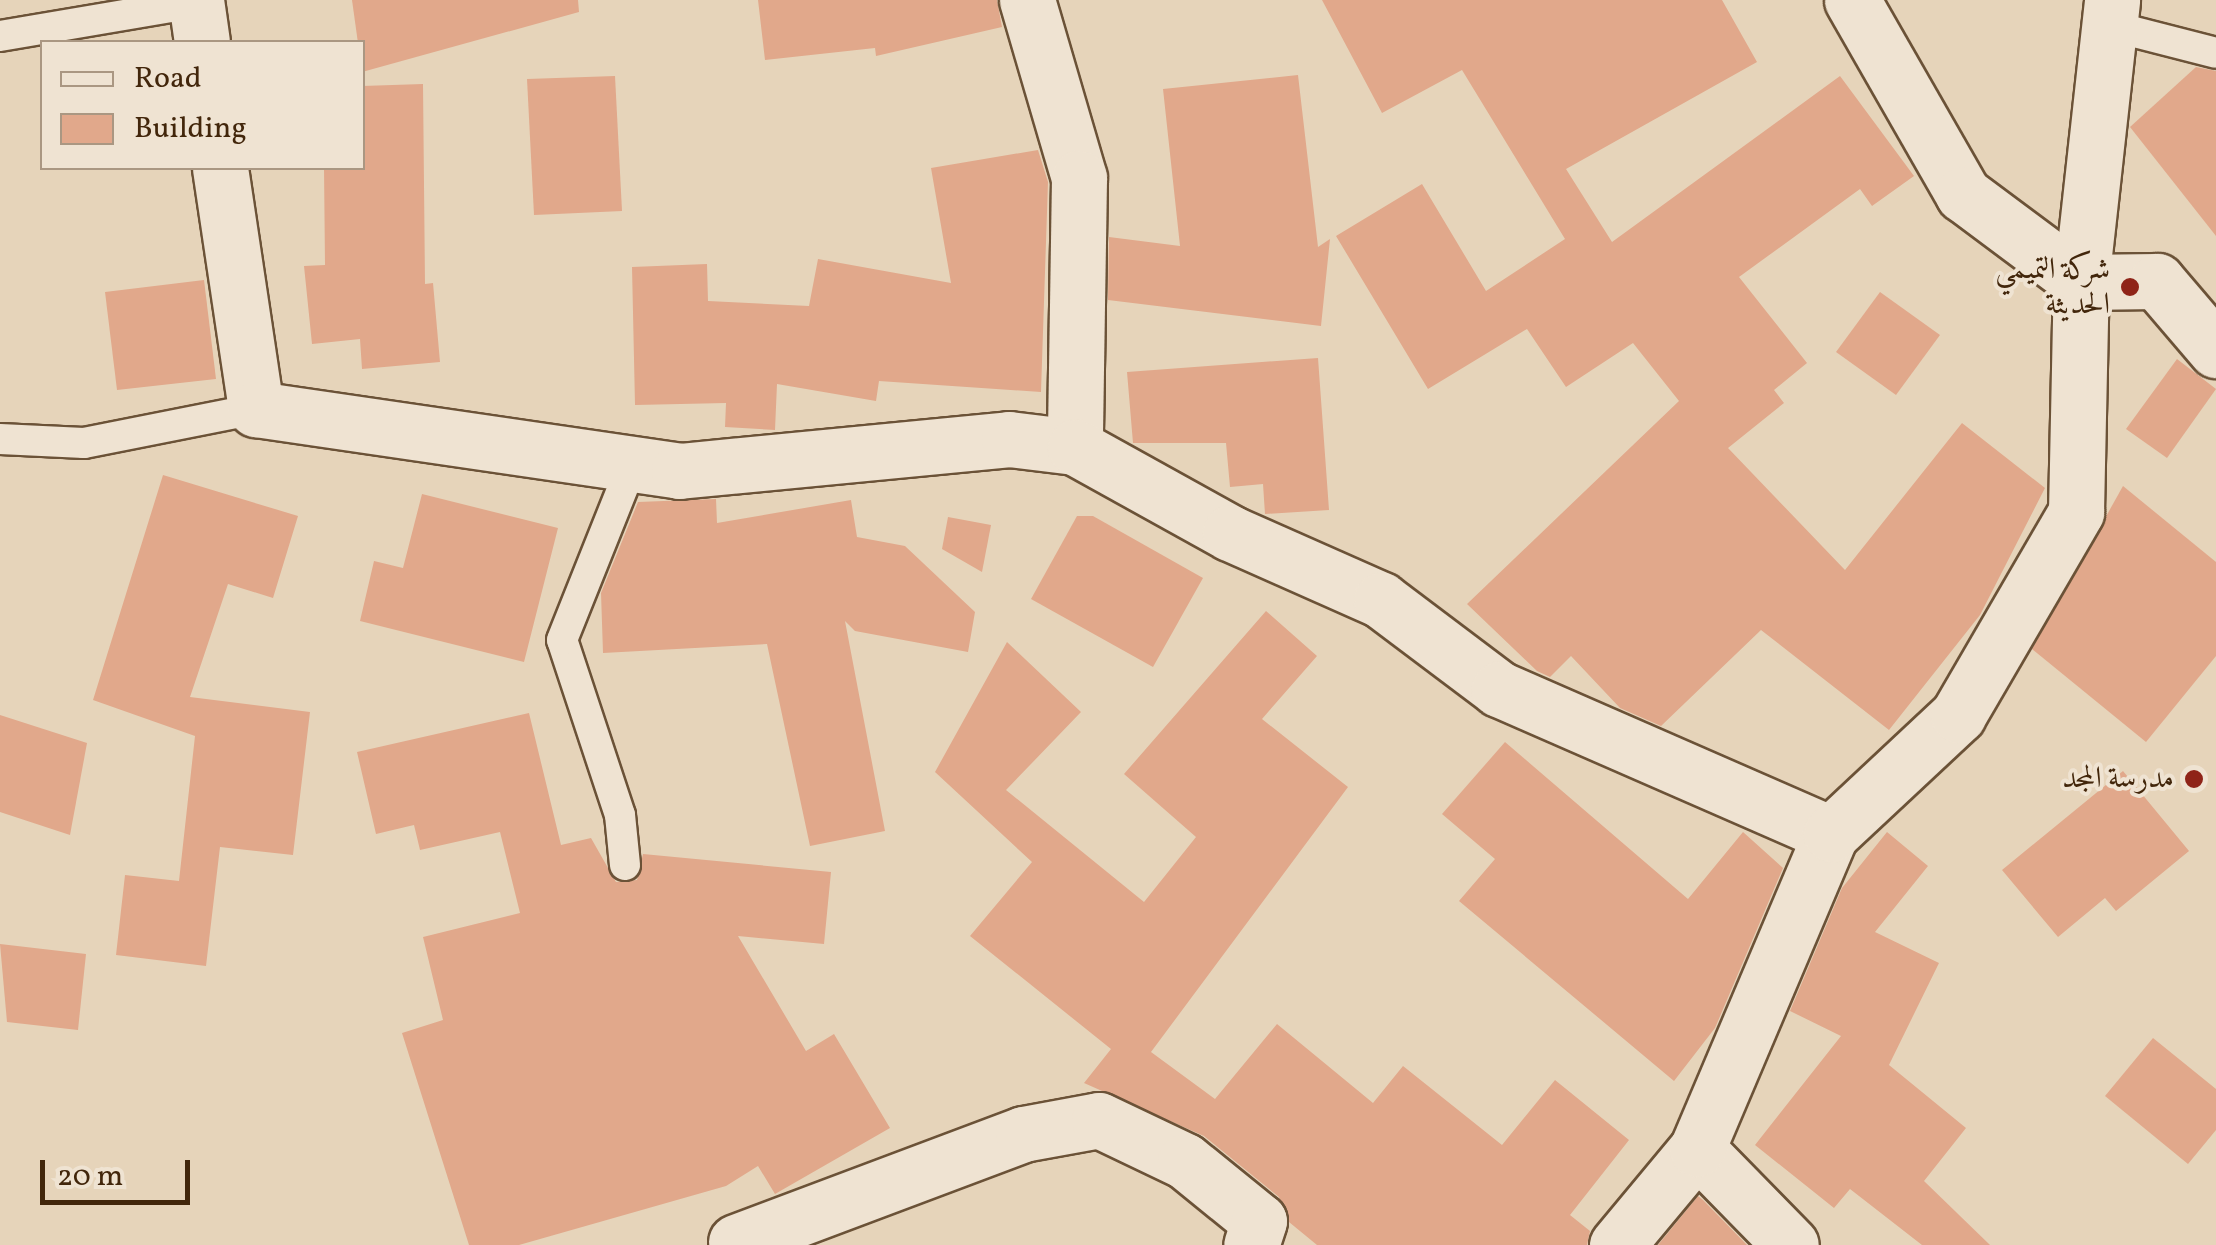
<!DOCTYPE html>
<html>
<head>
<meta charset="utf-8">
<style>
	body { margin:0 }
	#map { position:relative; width:2216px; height:1245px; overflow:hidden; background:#e6d4ba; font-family:Vollkorn,Amiri,serif }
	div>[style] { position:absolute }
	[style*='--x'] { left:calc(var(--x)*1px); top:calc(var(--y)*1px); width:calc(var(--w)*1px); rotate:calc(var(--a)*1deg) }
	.building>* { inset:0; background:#e1a88b }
	.roads { filter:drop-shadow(2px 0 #6b5237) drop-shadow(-2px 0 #6b5237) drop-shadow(0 2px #6b5237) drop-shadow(0 -2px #6b5237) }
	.lane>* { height:30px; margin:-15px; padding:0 15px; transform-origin:15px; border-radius:15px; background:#efe3d2 }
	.street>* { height:55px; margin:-27.5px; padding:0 27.5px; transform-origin:27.5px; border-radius:27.5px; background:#efe3d2 }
	.dots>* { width:28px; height:28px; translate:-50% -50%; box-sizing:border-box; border:5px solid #efe3d2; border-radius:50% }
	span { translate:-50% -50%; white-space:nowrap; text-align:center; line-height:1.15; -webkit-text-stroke:8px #efe3d2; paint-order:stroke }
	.poi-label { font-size:30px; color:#42260b }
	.right { translate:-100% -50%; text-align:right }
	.legend { position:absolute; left:40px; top:40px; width:325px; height:130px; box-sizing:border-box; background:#efe3d2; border:2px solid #aa9782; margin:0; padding:12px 18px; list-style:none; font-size:30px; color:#42260b }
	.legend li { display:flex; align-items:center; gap:20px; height:50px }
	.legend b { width:50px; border:2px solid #aa9782 }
	.scale { position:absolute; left:40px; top:1160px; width:150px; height:45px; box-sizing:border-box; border:5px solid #42260b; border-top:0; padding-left:12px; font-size:30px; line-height:35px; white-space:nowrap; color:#42260b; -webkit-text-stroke:8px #efe3d2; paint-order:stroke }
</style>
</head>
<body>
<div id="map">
	<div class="building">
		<div style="clip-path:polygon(352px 0,578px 0,579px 12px,362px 72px)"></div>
		<div style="clip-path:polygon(758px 0,997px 0,1002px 27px,876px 56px,875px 48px,765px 60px)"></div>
		<div style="clip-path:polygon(1322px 0,1722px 0,1757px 62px,1566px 169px,1612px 242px,1840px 76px,1914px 176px,1872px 206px,1860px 189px,1739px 277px,1807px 363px,1774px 390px,1784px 403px,1728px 448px,1845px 570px,1962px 423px,2045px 488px,1980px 615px,1889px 730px,1761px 630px,1661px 726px,1620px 708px,1571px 656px,1550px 677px,1537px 671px,1467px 604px,1679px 401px,1633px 343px,1566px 387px,1527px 329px,1428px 389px,1336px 236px,1422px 184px,1486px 291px,1565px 239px,1462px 70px,1382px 113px)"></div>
		<div style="clip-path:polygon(2196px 67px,2216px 71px,2216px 236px,2130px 127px)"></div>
		<div style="clip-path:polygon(1298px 75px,1318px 247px,1330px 239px,1321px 326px,1108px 300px,1109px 237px,1180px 246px,1163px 89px)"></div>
		<div style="clip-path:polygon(615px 76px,622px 211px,534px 215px,527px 79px)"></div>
		<div style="clip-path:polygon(423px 84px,425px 284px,433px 283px,440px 362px,362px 369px,360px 339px,312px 344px,304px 266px,325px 265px,324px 168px,362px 168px,362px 86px)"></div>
		<div style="clip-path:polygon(1038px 150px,1048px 182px,1041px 392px,879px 381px,876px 401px,777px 384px,775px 430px,725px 427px,726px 403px,635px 405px,632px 267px,707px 264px,708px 301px,809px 306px,818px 259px,951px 283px,931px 168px)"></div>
		<div style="clip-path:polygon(204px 280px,216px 379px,117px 390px,105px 292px)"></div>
		<div style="clip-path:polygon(1880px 292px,1940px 335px,1896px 395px,1836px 352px)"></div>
		<div style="clip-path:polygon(1318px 358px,1329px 510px,1265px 514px,1263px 484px,1230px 487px,1226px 443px,1133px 443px,1127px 372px)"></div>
		<div style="clip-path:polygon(2177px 359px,2216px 389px,2167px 458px,2126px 429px)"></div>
		<div style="clip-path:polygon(163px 475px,298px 516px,273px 598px,228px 584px,190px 697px,310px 712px,293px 855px,220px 847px,206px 966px,116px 955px,125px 875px,179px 881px,195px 736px,93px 700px)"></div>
		<div style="clip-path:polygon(2123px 486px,2216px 562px,2216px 656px,2146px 742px,2032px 649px)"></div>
		<div style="clip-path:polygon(422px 494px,558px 528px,524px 662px,360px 621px,374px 561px,403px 568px)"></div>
		<div style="clip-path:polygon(716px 499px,717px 523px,851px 500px,857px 537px,905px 546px,975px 612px,968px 652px,855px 631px,845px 621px,885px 831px,810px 846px,767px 644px,603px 653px,601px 593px,638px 502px)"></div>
		<div style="clip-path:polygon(1077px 516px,1093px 516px,1203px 578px,1153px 667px,1031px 599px)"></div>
		<div style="clip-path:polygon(948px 517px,991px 525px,982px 572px,942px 549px)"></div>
		<div style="clip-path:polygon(1266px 611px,1317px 656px,1262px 719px,1348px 787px,1151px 1052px,1215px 1099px,1277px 1024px,1373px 1103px,1403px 1066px,1502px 1145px,1555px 1080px,1629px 1140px,1570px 1215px,1590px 1231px,1587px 1245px,1317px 1245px,1289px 1222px,1279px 1197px,1204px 1136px,1084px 1083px,1111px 1049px,970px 936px,1032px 862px,935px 772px,1007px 642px,1081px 712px,1006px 790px,1144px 902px,1196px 837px,1124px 774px)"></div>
		<div style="clip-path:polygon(529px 713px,561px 845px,591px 838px,616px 882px,637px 880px,643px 854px,831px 872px,824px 944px,738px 936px,806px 1051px,834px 1034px,890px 1128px,775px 1194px,758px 1166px,726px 1186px,519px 1245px,469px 1245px,402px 1033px,443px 1020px,423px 937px,520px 913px,500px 832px,420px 850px,414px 825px,376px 834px,357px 752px)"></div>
		<div style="clip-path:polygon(0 715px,87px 743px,70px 835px,0 812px)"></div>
		<div style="clip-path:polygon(1505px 742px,1688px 899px,1743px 832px,1783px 868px,1715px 1028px,1674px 1081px,1459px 901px,1495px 859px,1442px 814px)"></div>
		<div style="clip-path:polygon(2123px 771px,2189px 851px,2116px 911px,2105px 898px,2058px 937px,2002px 870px)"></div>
		<div style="clip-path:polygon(1887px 832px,1928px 866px,1875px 932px,1939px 963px,1889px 1065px,1966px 1128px,1924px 1181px,1990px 1245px,1922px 1245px,1850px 1189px,1834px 1208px,1755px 1145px,1841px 1036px,1790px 1011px,1842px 888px)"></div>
		<div style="clip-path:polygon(0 944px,86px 954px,78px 1030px,7px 1022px)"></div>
		<div style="clip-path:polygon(2153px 1038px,2216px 1089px,2216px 1130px,2188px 1164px,2105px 1096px)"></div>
		<div style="clip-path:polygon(1698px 1196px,1703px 1200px,1747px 1245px,1658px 1245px)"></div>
	</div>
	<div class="roads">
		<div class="lane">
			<div style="--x:2111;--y:26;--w:108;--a:14.4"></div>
			<div style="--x:0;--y:36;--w:199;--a:-9.6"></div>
			<div style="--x:0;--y:439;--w:84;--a:2.7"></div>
			<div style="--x:84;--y:443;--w:175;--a:-11.2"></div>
			<div style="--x:625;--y:865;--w:50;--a:-95.7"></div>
			<div style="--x:620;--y:815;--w:184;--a:-108.3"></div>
			<div style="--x:562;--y:640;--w:188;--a:-68.2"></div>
		</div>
		<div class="street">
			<div style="--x:196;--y:0;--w:42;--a:81.9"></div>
			<div style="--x:1027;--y:0;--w:185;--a:73.7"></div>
			<div style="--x:1079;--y:178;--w:269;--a:90.9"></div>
			<div style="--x:1852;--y:0;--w:224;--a:60.2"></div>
			<div style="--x:1963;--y:194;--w:147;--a:36.7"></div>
			<div style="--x:2081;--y:282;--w:76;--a:-0.8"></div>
			<div style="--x:2157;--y:281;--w:91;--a:49.5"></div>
			<div style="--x:220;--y:168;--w:244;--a:81.5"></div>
			<div style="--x:256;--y:409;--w:428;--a:8.3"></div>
			<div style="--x:679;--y:471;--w:332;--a:-5.5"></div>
			<div style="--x:1009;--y:439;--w:66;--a:6.9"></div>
			<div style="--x:1075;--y:447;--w:177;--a:29"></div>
			<div style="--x:1230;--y:533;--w:165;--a:23.9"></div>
			<div style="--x:1381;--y:600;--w:148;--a:37"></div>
			<div style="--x:1499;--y:689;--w:362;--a:23.6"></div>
			<div style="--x:1697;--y:1149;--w:134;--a:45.6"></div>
			<div style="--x:736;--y:1242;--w:307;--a:-20.6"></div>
			<div style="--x:1023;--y:1134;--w:77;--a:-10.4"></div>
			<div style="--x:1099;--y:1120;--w:95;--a:25.5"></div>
			<div style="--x:1185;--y:1161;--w:95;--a:39"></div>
			<div style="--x:1259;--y:1221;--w:25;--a:108"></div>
			<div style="--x:1617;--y:1245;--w:125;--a:-50.2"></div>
			<div style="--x:1697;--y:1149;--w:342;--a:-67"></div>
			<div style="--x:1831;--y:834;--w:174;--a:-43.1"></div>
			<div style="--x:1958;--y:715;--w:235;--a:-59.8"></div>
			<div style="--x:2076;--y:512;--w:230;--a:-88.8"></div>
			<div style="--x:2081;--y:282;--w:284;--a:-83.7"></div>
		</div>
	</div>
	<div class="dots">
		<div style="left:2130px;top:287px;background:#8f2418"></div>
		<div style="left:2194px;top:779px;background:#8f2418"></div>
	</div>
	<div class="poi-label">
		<span class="right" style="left:2110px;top:287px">شركة التميمي<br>الحديثة</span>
		<span class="right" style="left:2174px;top:779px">مدرسة المجد</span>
	</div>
	<ul class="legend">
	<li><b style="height:12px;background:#efe3d2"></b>Road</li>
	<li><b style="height:28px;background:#e1a88b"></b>Building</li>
	</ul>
	<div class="scale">20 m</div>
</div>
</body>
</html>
